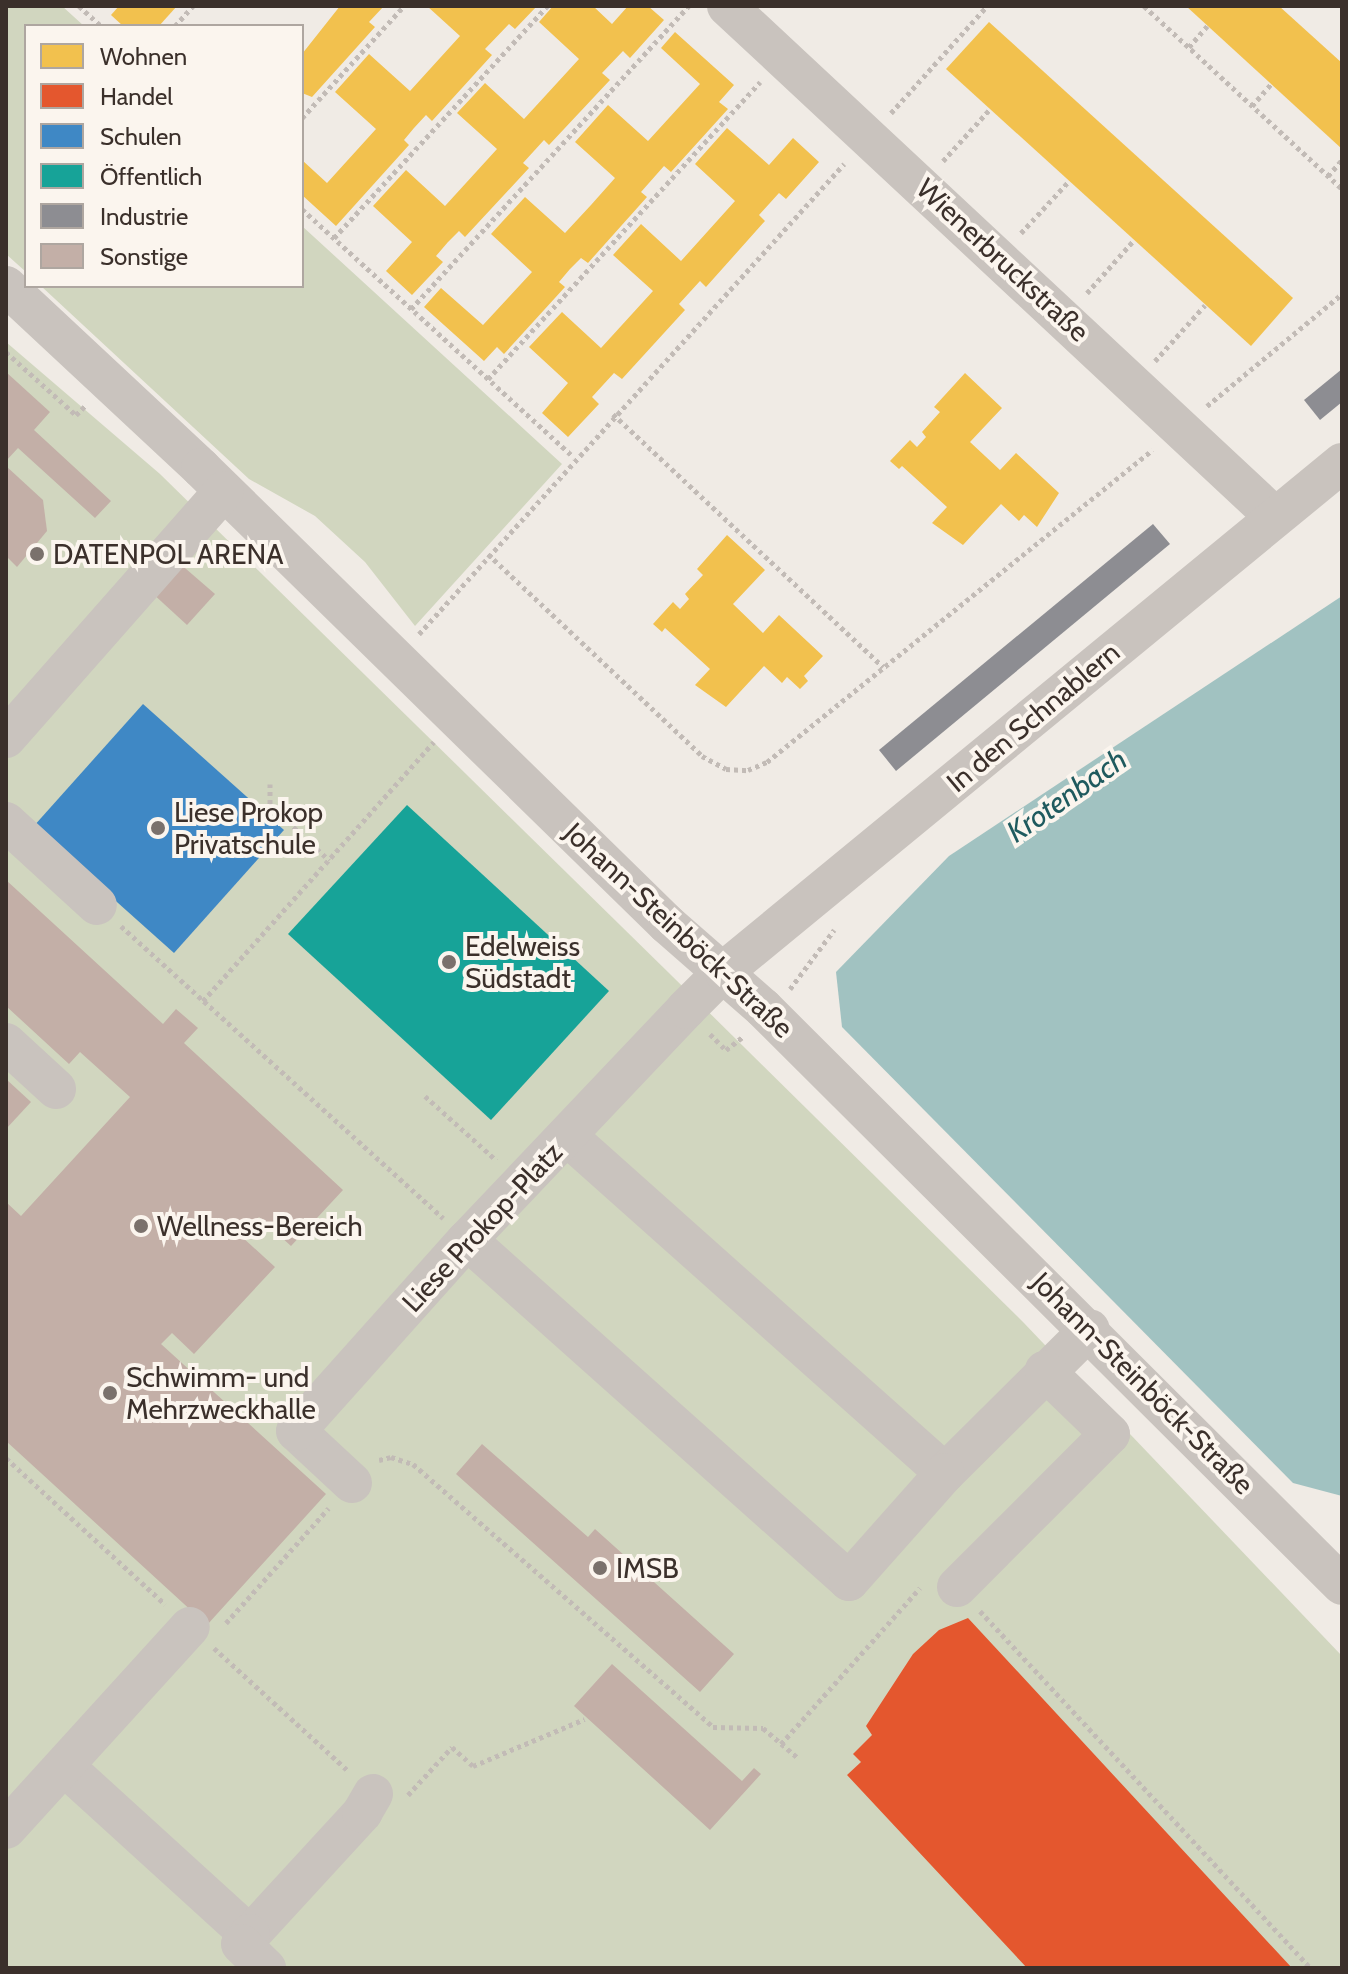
<!DOCTYPE html>
<html>
<head>
<meta charset="utf-8">
<style>
	body { margin:0 }
	#map { position:relative; width:1348px; height:1974px; overflow:hidden; background:#f0ebe5; font-family:Cabin,sans-serif }
	div>[style] { position:absolute }
	[style*='--x'] { left:calc(var(--x)*1px); top:calc(var(--y)*1px); width:calc(var(--w)*1px); rotate:calc(var(--a)*1deg) }
	.green>* { inset:0; background:#d1d6bf }
	.water>* { inset:0; background:#a1c2c1 }
	.homes>* { inset:0; background:#f2c14e }
	.shops>* { inset:0; background:#e4572e }
	.schools>* { inset:0; background:#3f88c5 }
	.public>* { inset:0; background:#17a398 }
	.industry>* { inset:0; background:#8d8d92 }
	.building>* { inset:0; background:#c3afa7 }
	.path>* { height:5px; margin-top:-2.5px; transform-origin:0; background:repeating-linear-gradient(90deg,#c2bbb6 0 4px,transparent 0 8px) }
	.minor>* { height:40px; margin:-20px; padding:0 20px; transform-origin:20px; border-radius:20px; background:#c9c3be }
	.dots>* { width:22px; height:22px; translate:-50% -50%; box-sizing:border-box; border:4px solid #fbf5ee; border-radius:50% }
	span { translate:-50% -50%; white-space:nowrap; text-align:center; line-height:1.15; -webkit-text-stroke:8px #fbf5ee; paint-order:stroke }
	.street-label { font-size:28px; color:#3b302b }
	.poi-label { font-size:28px; color:#3b302b }
	.left { translate:0 -50%; text-align:left }
	.water-label { font-size:30px; color:#1f5a5e; font-style:italic }
	.frame { position:absolute; inset:0; border:8px solid #3b302b; pointer-events:none }
	.legend { position:absolute; left:24px; top:24px; width:280px; height:264px; box-sizing:border-box; background:#fbf5ee; border:2px solid #aea6a0; margin:0; padding:10px 14px; list-style:none; font-size:24px; color:#3b302b }
	.legend li { display:flex; align-items:center; gap:16px; height:40px }
	.legend b { width:40px; border:2px solid #aea6a0 }
</style>
</head>
<body>
<div id="map">
	<div class="green">
		<div style="clip-path:polygon(6px 6px,62px 6px,84px 26px,26px 26px,26px 272px,6px 254px)"></div>
		<div style="clip-path:polygon(302px 226px,562px 464px,415px 626px,365px 562px,315px 516px,249px 479px,41px 286px,302px 286px)"></div>
		<div style="clip-path:polygon(6px 342px,160px 474px,670px 974px,1023px 1322px,1342px 1656px,1342px 1968px,6px 1968px)"></div>
	</div>
	<div class="water">
		<div style="clip-path:polygon(1342px 596px,1342px 1496px,1293px 1483px,842px 1027px,836px 972px,949px 856px)"></div>
	</div>
	<div class="homes">
		<div style="clip-path:polygon(119px 6px,177px 6px,159px 26px,123px 26px,111px 15px)"></div>
		<div style="clip-path:polygon(340px 6px,384px 6px,369px 22px,375px 27px,312px 97px,302px 93px,302px 54px)"></div>
		<div style="clip-path:polygon(427px 6px,537px 6px,515px 29px,509px 24px,485px 49px,492px 55px,432px 121px,426px 115px,414px 128px,404px 140px,409px 145px,336px 226px,302px 195px,302px 160px,327px 183px,376px 129px,335px 92px,369px 54px,410px 91px,460px 36px)"></div>
		<div style="clip-path:polygon(553px 6px,593px 6px,612px 24px,628px 6px,648px 6px,664px 20px,630px 58px,623px 51px,602px 73px,610px 80px,549px 145px,544px 140px,523px 163px,529px 168px,465px 237px,459px 231px,448px 242px,436px 256px,443px 262px,412px 295px,386px 271px,412px 242px,373px 206px,406px 170px,445px 206px,497px 149px,457px 113px,473px 96px,485px 83px,524px 119px,579px 59px,539px 22px)"></div>
		<div style="clip-path:polygon(1186px 6px,1279px 6px,1342px 63px,1342px 149px)"></div>
		<div style="clip-path:polygon(989px 22px,1293px 298px,1251px 346px,946px 69px)"></div>
		<div style="clip-path:polygon(675px 32px,734px 85px,719px 102px,728px 109px,671px 172px,664px 166px,641px 192px,647px 197px,588px 263px,581px 258px,570px 269px,559px 282px,565px 287px,504px 354px,497px 347px,484px 361px,424px 307px,441px 288px,483px 325px,508px 298px,532px 272px,491px 234px,525px 197px,565px 233px,591px 205px,615px 178px,575px 142px,608px 105px,648px 141px,700px 84px,661px 48px)"></div>
		<div style="clip-path:polygon(727px 128px,769px 165px,793px 138px,819px 162px,786px 199px,779px 193px,759px 215px,765px 221px,706px 287px,700px 281px,679px 304px,685px 310px,622px 379px,614px 373px,592px 397px,599px 404px,568px 437px,542px 413px,568px 383px,529px 347px,562px 312px,601px 348px,653px 291px,613px 255px,641px 224px,681px 261px,735px 201px,695px 164px)"></div>
		<div style="clip-path:polygon(965px 373px,1002px 408px,970px 442px,1000px 470px,1016px 453px,1059px 493px,1037px 527px,1024px 515px,1019px 521px,1001px 504px,963px 545px,932px 523px,947px 507px,902px 466px,899px 469px,890px 461px,910px 440px,917px 447px,926px 437px,922px 432px,940px 412px,934px 407px)"></div>
		<div style="clip-path:polygon(727px 535px,765px 570px,733px 604px,763px 633px,779px 615px,823px 656px,804px 676px,808px 681px,800px 689px,787px 677px,782px 683px,764px 666px,726px 707px,695px 685px,710px 669px,665px 628px,662px 632px,653px 624px,673px 602px,680px 609px,689px 599px,685px 594px,703px 575px,697px 569px)"></div>
	</div>
	<div class="shops">
		<div style="clip-path:polygon(968px 1618px,1292px 1968px,1027px 1968px,847px 1775px,861px 1762px,853px 1754px,872px 1735px,866px 1726px,913px 1654px,939px 1630px)"></div>
	</div>
	<div class="schools">
		<div style="clip-path:polygon(143px 704px,284px 830px,174px 953px,33px 827px)"></div>
	</div>
	<div class="public">
		<div style="clip-path:polygon(407px 805px,609px 991px,491px 1120px,288px 934px)"></div>
	</div>
	<div class="industry">
		<div style="clip-path:polygon(1342px 369px,1342px 402px,1320px 420px,1304px 400px)"></div>
		<div style="clip-path:polygon(1153px 524px,1170px 544px,896px 771px,879px 750px)"></div>
	</div>
	<div class="building">
		<div style="clip-path:polygon(6px 372px,50px 412px,34px 430px,111px 501px,95px 518px,18px 448px,6px 461px)"></div>
		<div style="clip-path:polygon(6px 466px,43px 500px,47px 531px,17px 567px,6px 556px)"></div>
		<div style="clip-path:polygon(178px 562px,215px 594px,187px 625px,151px 592px)"></div>
		<div style="clip-path:polygon(6px 880px,163px 1024px,176px 1009px,198px 1028px,184px 1043px,343px 1190px,291px 1246px,259px 1217px,241px 1236px,275px 1267px,194px 1354px,172px 1333px,161px 1344px,326px 1494px,207px 1625px,6px 1441px,6px 1202px,21px 1216px,130px 1097px,80px 1052px,69px 1064px,6px 1006px)"></div>
		<div style="clip-path:polygon(6px 1079px,31px 1102px,6px 1129px)"></div>
		<div style="clip-path:polygon(482px 1444px,588px 1537px,595px 1529px,734px 1654px,700px 1692px,456px 1474px)"></div>
		<div style="clip-path:polygon(612px 1664px,742px 1781px,754px 1768px,761px 1774px,710px 1830px,574px 1706px)"></div>
	</div>
	<div class="path">
		<div style="--x:79;--y:6;--w:30;--a:42"></div>
		<div style="--x:1144;--y:6;--w:270;--a:42.7"></div>
		<div style="--x:175;--y:26;--w:27;--a:-48"></div>
		<div style="--x:1189;--y:47;--w:28;--a:-49"></div>
		<div style="--x:1252;--y:106;--w:29;--a:-49"></div>
		<div style="--x:891;--y:113;--w:144;--a:-48.1"></div>
		<div style="--x:302;--y:118;--w:151;--a:-47.7"></div>
		<div style="--x:943;--y:161;--w:70;--a:-47.9"></div>
		<div style="--x:1328;--y:176;--w:21;--a:-49"></div>
		<div style="--x:302;--y:209;--w:368;--a:42.4"></div>
		<div style="--x:1021;--y:233;--w:71;--a:-47.3"></div>
		<div style="--x:334;--y:238;--w:315;--a:-47.4"></div>
		<div style="--x:1087;--y:293;--w:71;--a:-48.4"></div>
		<div style="--x:411;--y:309;--w:411;--a:-47.5"></div>
		<div style="--x:6;--y:352;--w:94;--a:42"></div>
		<div style="--x:76;--y:415;--w:13;--a:-45"></div>
		<div style="--x:1155;--y:361;--w:75;--a:-48.2"></div>
		<div style="--x:488;--y:379;--w:403;--a:-47.5"></div>
		<div style="--x:1207;--y:406;--w:175;--a:-39.7"></div>
		<div style="--x:613;--y:414;--w:370;--a:43.1"></div>
		<div style="--x:488;--y:554;--w:294;--a:43.3"></div>
		<div style="--x:702;--y:756;--w:27;--a:28"></div>
		<div style="--x:726;--y:769;--w:22;--a:3"></div>
		<div style="--x:748;--y:770;--w:21;--a:-23"></div>
		<div style="--x:767;--y:762;--w:496;--a:-39"></div>
		<div style="--x:419;--y:634;--w:634;--a:-47.88"></div>
		<div style="--x:270;--y:784;--w:21;--a:90"></div>
		<div style="--x:270;--y:805;--w:81;--a:43"></div>
		<div style="--x:121;--y:926;--w:435;--a:42.2"></div>
		<div style="--x:790;--y:989;--w:74;--a:-53.3"></div>
		<div style="--x:203;--y:1001;--w:347;--a:-48.3"></div>
		<div style="--x:710;--y:1034;--w:23;--a:45"></div>
		<div style="--x:726;--y:1050;--w:23;--a:-38"></div>
		<div style="--x:425;--y:1096;--w:96;--a:42"></div>
		<div style="--x:6;--y:1458;--w:216;--a:42.6"></div>
		<div style="--x:379;--y:1460;--w:12;--a:-14"></div>
		<div style="--x:391;--y:1457;--w:23;--a:18"></div>
		<div style="--x:413;--y:1464;--w:399;--a:41.2"></div>
		<div style="--x:713;--y:1727;--w:50;--a:1.1"></div>
		<div style="--x:763;--y:1728;--w:46;--a:40.6"></div>
		<div style="--x:980;--y:1611;--w:487;--a:47.2"></div>
		<div style="--x:226;--y:1623;--w:154;--a:-48.2"></div>
		<div style="--x:214;--y:1648;--w:182;--a:42.5"></div>
		<div style="--x:781;--y:1744;--w:209;--a:-48.3"></div>
		<div style="--x:408;--y:1795;--w:65;--a:-47.5"></div>
		<div style="--x:452;--y:1747;--w:28;--a:42"></div>
		<div style="--x:473;--y:1766;--w:121;--a:-22.8"></div>
	</div>
	<div class="minor">
		<div style="--x:727;--y:6;--w:749;--a:43"></div>
		<div style="--x:6;--y:286;--w:267;--a:43"></div>
		<div style="--x:201;--y:468;--w:652;--a:44.38"></div>
		<div style="--x:667;--y:924;--w:128;--a:41.2"></div>
		<div style="--x:763;--y:1008;--w:817;--a:44.9"></div>
		<div style="--x:6;--y:738;--w:329;--a:-48.6"></div>
		<div style="--x:6;--y:822;--w:123;--a:42.4"></div>
		<div style="--x:6;--y:1043;--w:68;--a:42.6"></div>
		<div style="--x:567;--y:1136;--w:506;--a:41.72"></div>
		<div style="--x:945;--y:1473;--w:204;--a:-44.8"></div>
		<div style="--x:467;--y:1240;--w:512;--a:41.75"></div>
		<div style="--x:849;--y:1581;--w:144;--a:-48.4"></div>
		<div style="--x:352;--y:1483;--w:76;--a:-137.1"></div>
		<div style="--x:296;--y:1431;--w:256;--a:-48.2"></div>
		<div style="--x:467;--y:1240;--w:318;--a:-46.5"></div>
		<div style="--x:686;--y:1009;--w:54;--a:-45"></div>
		<div style="--x:724;--y:971;--w:800;--a:-39.42"></div>
		<div style="--x:957;--y:1587;--w:216;--a:-45"></div>
		<div style="--x:1110;--y:1434;--w:91;--a:-135.9"></div>
		<div style="--x:64;--y:1766;--w:251;--a:42.3"></div>
		<div style="--x:250;--y:1935;--w:166;--a:-47.4"></div>
		<div style="--x:362;--y:1813;--w:22;--a:-60"></div>
		<div style="--x:6;--y:1829;--w:273;--a:-47.7"></div>
		<div style="--x:250;--y:1934;--w:13;--a:132"></div>
		<div style="--x:241;--y:1944;--w:35;--a:44"></div>
	</div>
	<div class="dots">
		<div style="left:37px;top:554px;background:#7a716c"></div>
		<div style="left:158px;top:828px;background:#7a716c"></div>
		<div style="left:449px;top:962px;background:#7a716c"></div>
		<div style="left:141px;top:1226px;background:#7a716c"></div>
		<div style="left:110px;top:1393px;background:#7a716c"></div>
		<div style="left:600px;top:1568px;background:#7a716c"></div>
	</div>
	<div class="street-label">
		<span style="left:1003px;top:260px;rotate:43deg">Wienerbruckstraße</span>
		<span style="left:1033px;top:717px;rotate:-40deg">In den Schnablern</span>
		<span style="left:679px;top:930px;rotate:43deg">Johann-Steinböck-Straße</span>
		<span style="left:482px;top:1227px;rotate:-47deg">Liese Prokop-Platz</span>
		<span style="left:1143px;top:1383px;rotate:45deg">Johann-Steinböck-Straße</span>
	</div>
	<div class="poi-label">
		<span class="left" style="left:53px;top:554px">DATENPOL ARENA</span>
		<span class="left" style="left:174px;top:828px">Liese Prokop<br>Privatschule</span>
		<span class="left" style="left:465px;top:962px">Edelweiss<br>Südstadt</span>
		<span class="left" style="left:157px;top:1226px">Wellness-Bereich</span>
		<span class="left" style="left:126px;top:1393px">Schwimm- und<br>Mehrzweckhalle</span>
		<span class="left" style="left:616px;top:1568px">IMSB</span>
	</div>
	<div class="water-label">
		<span style="left:1067px;top:796px;rotate:-35deg">Krotenbach</span>
	</div>
	<div class="frame"></div>
	<ul class="legend">
	<li><b style="height:22px;background:#f2c14e"></b>Wohnen</li>
	<li><b style="height:22px;background:#e4572e"></b>Handel</li>
	<li><b style="height:22px;background:#3f88c5"></b>Schulen</li>
	<li><b style="height:22px;background:#17a398"></b>Öffentlich</li>
	<li><b style="height:22px;background:#8d8d92"></b>Industrie</li>
	<li><b style="height:22px;background:#c3afa7"></b>Sonstige</li>
	</ul>
</div>
</body>
</html>
